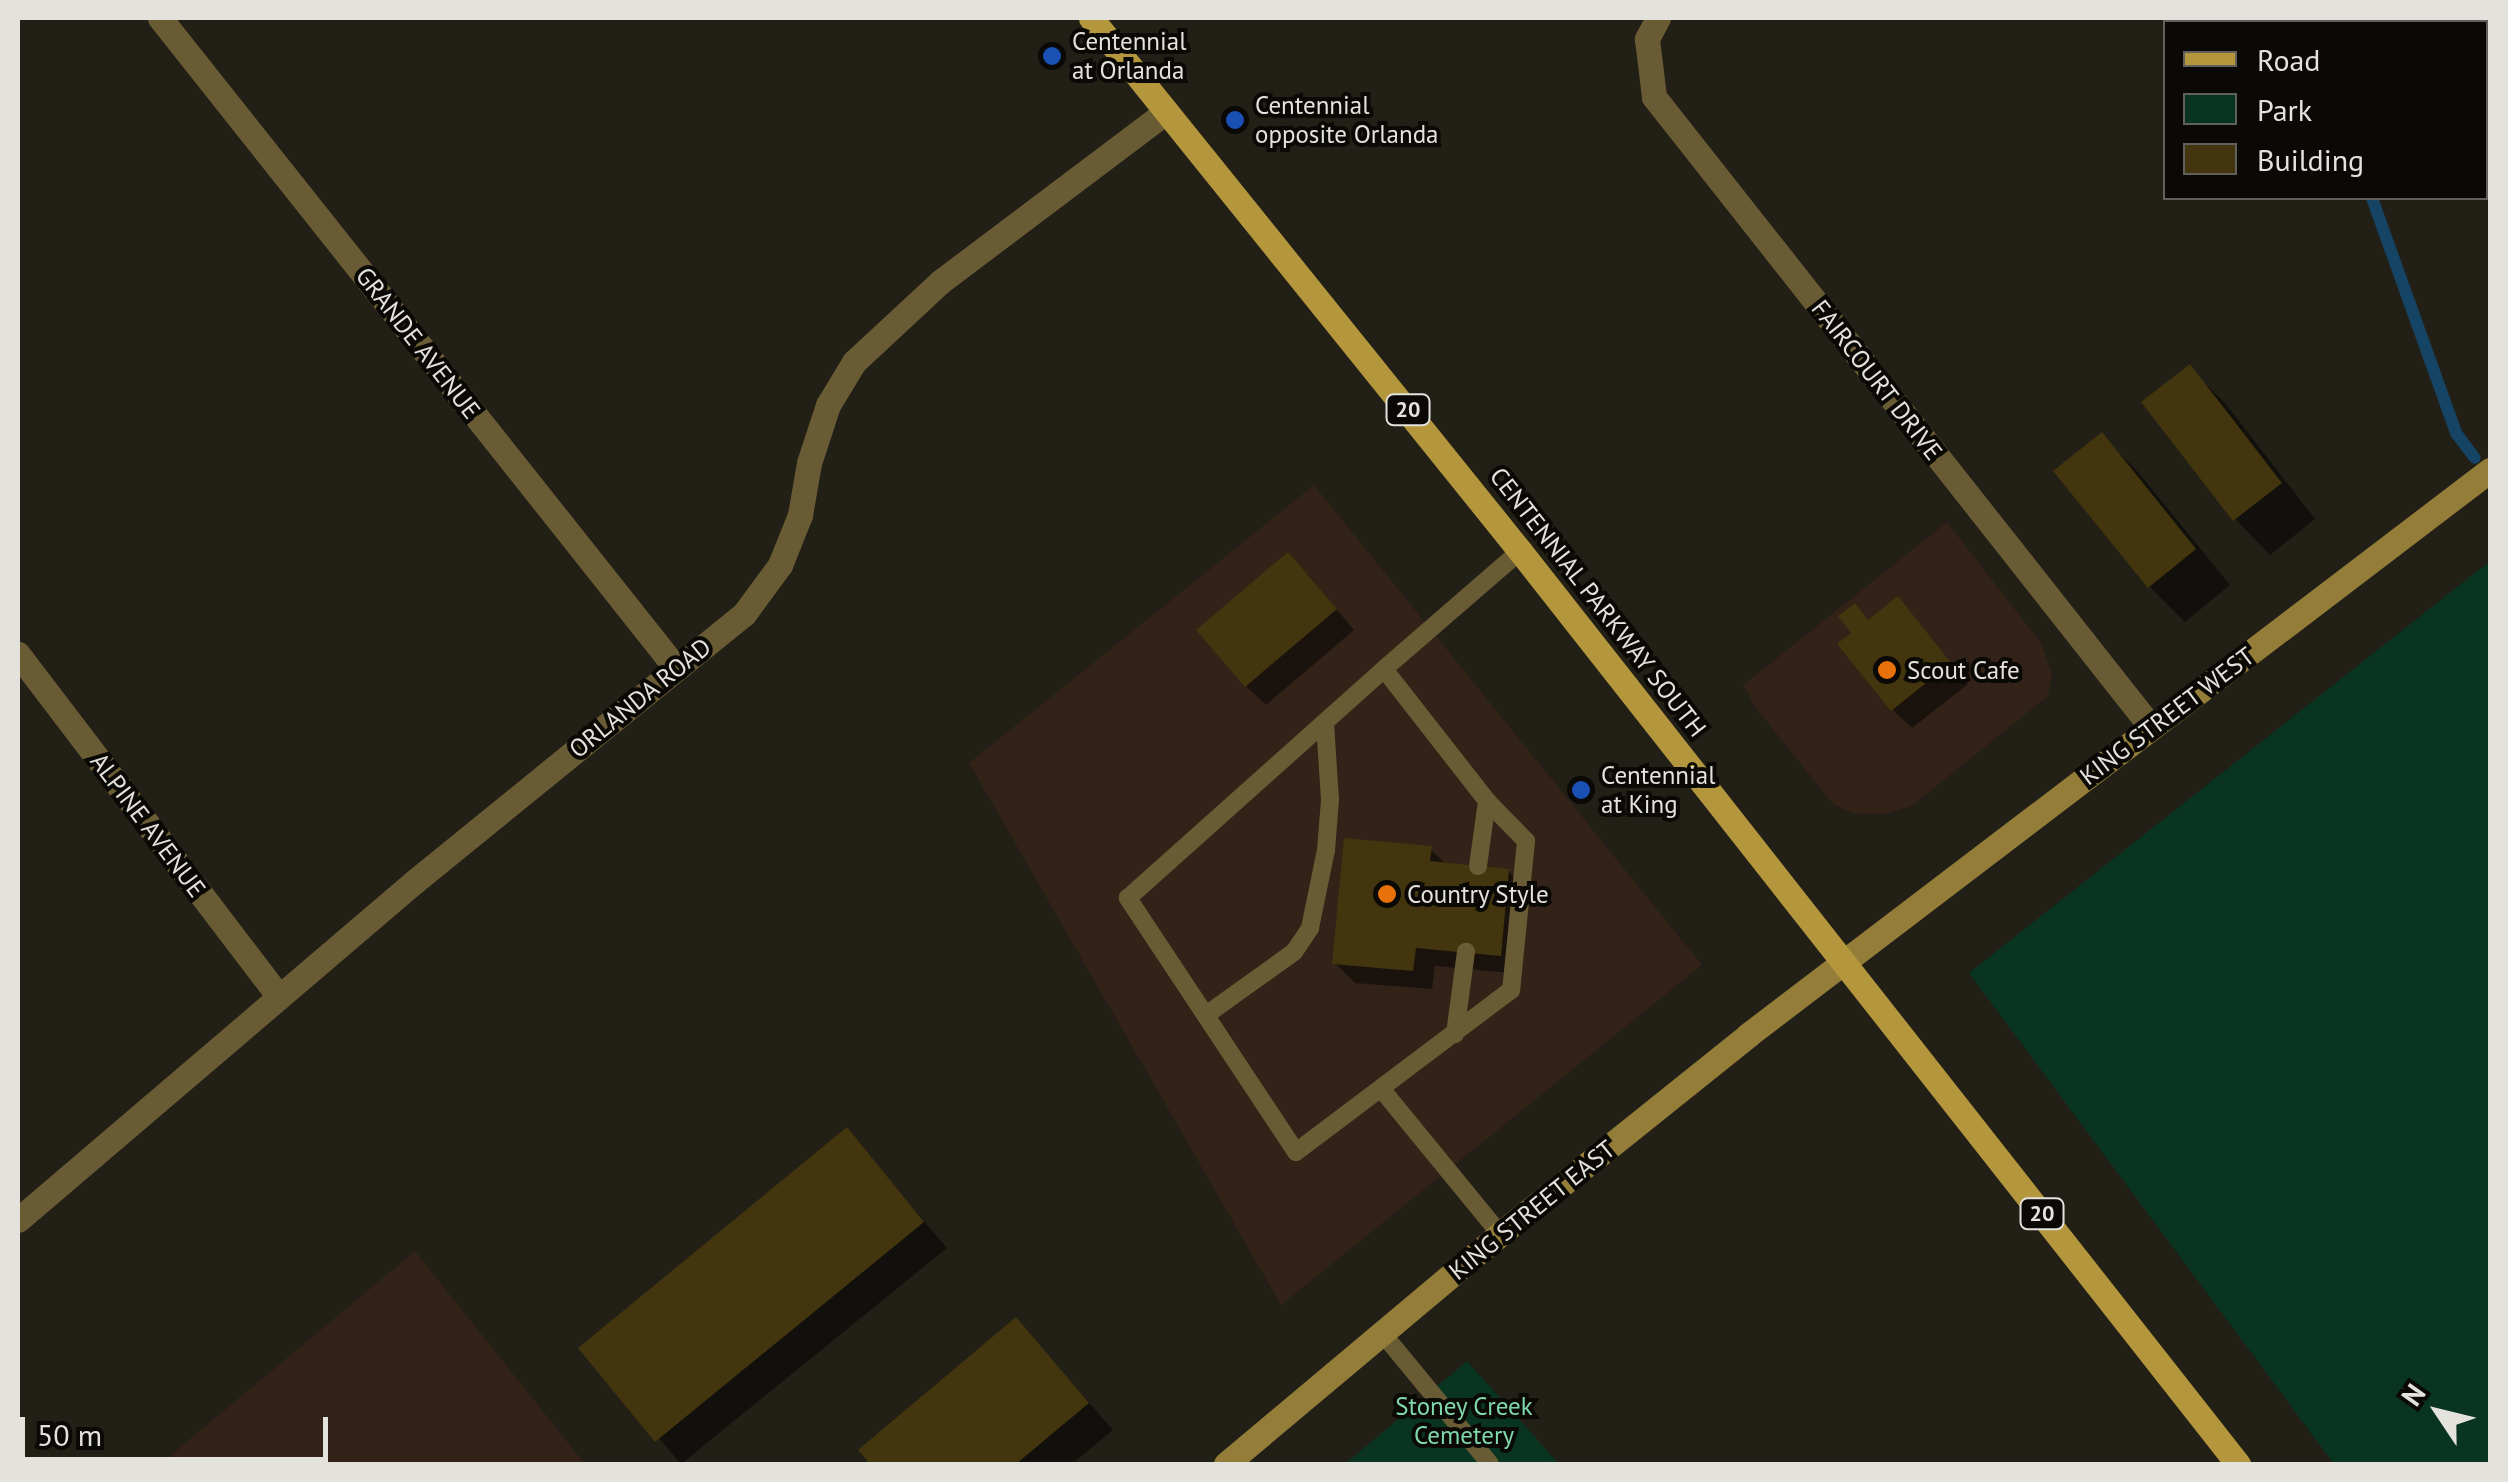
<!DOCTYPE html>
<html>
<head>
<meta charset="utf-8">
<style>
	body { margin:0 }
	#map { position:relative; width:2508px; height:1482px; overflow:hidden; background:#221f17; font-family:"PT Sans",sans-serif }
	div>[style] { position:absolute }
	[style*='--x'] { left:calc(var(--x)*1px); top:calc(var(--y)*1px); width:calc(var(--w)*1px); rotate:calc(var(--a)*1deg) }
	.commercial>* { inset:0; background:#322218 }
	.green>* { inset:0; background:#0a3422 }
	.shadow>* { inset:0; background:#0007 }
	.stream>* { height:12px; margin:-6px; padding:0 6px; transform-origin:6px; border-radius:6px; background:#164464 }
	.building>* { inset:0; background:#43350d }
	.service>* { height:18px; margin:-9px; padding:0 9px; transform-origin:9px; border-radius:9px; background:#695b33 }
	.minor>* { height:25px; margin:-12.5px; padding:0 12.5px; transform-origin:12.5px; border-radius:12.5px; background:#695b33 }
	.secondary>* { height:25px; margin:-12.5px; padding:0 12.5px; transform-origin:12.5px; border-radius:12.5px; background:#937d39 }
	.primary>* { height:25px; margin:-12.5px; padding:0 12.5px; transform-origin:12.5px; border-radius:12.5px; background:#b4963c }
	.dots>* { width:28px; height:28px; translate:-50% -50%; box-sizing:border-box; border:5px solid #0a0906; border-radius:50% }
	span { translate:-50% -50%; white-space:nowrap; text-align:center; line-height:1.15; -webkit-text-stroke:8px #0a0906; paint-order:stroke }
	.shield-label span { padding:2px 8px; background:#0a0906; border:2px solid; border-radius:8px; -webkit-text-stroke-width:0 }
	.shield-label { font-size:22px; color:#e4e2dd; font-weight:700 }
	.poi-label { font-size:25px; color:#e4e2dd }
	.left { translate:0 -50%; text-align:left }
	.street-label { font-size:25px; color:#e4e2dd }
	.park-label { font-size:25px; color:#81d7ac }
	.frame { position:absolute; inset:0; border:20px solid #e4e2dd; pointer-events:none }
	.legend { position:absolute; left:2163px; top:20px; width:325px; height:180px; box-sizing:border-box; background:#0a0906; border:2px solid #61605c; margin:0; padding:12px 18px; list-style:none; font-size:30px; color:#e4e2dd }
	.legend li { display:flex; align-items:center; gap:20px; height:50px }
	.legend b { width:50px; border:2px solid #61605c }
	.north { position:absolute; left:2388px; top:1362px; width:100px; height:100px; -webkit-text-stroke:8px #0a0906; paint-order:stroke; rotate:305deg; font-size:28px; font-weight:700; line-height:40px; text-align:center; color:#e4e2dd }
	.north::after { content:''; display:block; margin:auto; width:35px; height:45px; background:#e4e2dd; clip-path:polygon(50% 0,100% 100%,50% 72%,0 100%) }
	.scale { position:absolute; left:20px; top:1417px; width:308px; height:45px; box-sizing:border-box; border:5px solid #e4e2dd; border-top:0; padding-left:12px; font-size:30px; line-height:35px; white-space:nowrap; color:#e4e2dd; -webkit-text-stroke:8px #0a0906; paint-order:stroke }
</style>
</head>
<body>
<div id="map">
	<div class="commercial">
		<div style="clip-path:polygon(1314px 485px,1702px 965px,1281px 1305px,969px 763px)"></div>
		<div style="clip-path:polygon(1947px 522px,2041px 643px,2052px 673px,2048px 696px,1912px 806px,1886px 814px,1853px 813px,1833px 804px,1756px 708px,1743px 685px)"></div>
		<div style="clip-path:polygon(415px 1251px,585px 1464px,160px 1464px)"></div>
	</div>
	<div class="green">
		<div style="clip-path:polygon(2490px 561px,2490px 1464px,2334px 1464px,1969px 973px)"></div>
		<div style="clip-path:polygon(1467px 1361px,1559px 1464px,1345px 1464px)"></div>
	</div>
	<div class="shadow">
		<div style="clip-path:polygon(2189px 368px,2225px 403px,2315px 519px,2270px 555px,2235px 519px)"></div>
		<div style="clip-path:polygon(2101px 435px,2137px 471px,2230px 585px,2185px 622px,2150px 587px,2057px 471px)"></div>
		<div style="clip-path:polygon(1308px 575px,1354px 630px,1266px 705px,1246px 686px)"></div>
		<div style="clip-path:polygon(1898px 600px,1968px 684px,1912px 728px,1892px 709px,1854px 633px,1854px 606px,1870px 622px)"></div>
		<div style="clip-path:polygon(1430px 849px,1448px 866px,1508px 871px,1528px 891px,1520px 974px,1435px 966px,1432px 989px,1355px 983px,1335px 963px)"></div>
		<div style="clip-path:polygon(847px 1131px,947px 1248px,681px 1464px,581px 1348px)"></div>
		<div style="clip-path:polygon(1016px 1320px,1113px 1430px,1072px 1464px,873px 1464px,861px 1451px)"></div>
	</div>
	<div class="stream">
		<div style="--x:2416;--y:22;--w:4;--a:-76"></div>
		<div style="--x:2372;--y:198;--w:250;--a:70.3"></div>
		<div style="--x:2456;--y:433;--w:31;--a:53"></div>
	</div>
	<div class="building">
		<div style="clip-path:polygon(2190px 364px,2282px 483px,2233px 521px,2141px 402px)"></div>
		<div style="clip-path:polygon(2102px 432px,2196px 549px,2148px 588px,2053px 471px)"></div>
		<div style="clip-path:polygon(1288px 552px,1337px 609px,1245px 687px,1196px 630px)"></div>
		<div style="clip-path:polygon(1898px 596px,1951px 663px,1891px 711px,1837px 644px,1851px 633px,1838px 616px,1855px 603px,1868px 620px)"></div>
		<div style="clip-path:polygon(1344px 838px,1432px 846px,1430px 861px,1509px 869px,1501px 956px,1416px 948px,1413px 971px,1332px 964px)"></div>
		<div style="clip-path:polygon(847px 1127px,924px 1222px,655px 1442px,578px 1348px)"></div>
		<div style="clip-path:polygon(1016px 1317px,1089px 1403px,1016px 1464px,870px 1464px,858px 1450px)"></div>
	</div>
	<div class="service">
		<div style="--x:1384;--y:669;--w:167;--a:52"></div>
		<div style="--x:1487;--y:801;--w:56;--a:45.7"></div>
		<div style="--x:1526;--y:841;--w:150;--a:95.7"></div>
		<div style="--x:1511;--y:990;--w:269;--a:143"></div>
		<div style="--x:1296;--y:1152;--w:305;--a:-123.5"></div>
		<div style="--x:1128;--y:898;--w:343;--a:-41.8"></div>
		<div style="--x:1384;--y:669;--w:180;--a:-40.9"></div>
		<div style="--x:1478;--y:866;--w:66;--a:-82.1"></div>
		<div style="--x:1206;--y:1015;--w:108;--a:-35.6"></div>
		<div style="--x:1294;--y:952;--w:29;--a:-56"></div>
		<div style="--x:1310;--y:928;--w:80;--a:-78.4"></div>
		<div style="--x:1326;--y:850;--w:50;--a:-85.4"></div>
		<div style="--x:1330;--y:800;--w:78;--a:-93.7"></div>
		<div style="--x:1455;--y:1034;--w:83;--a:-82.4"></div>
		<div style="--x:1383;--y:1091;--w:185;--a:50.7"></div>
		<div style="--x:1383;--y:1334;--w:168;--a:50.5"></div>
	</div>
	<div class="minor">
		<div style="--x:160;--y:18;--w:830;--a:51.56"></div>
		<div style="--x:1658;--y:18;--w:24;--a:118"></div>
		<div style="--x:1647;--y:39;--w:58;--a:83.1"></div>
		<div style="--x:1654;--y:97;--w:802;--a:51.73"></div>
		<div style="--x:18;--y:654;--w:431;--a:52.7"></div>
		<div style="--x:18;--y:1220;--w:521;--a:-40.48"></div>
		<div style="--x:414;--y:882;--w:425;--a:-39.1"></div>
		<div style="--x:744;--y:614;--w:61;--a:-53.7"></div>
		<div style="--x:780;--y:565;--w:54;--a:-68.2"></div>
		<div style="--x:800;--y:515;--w:53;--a:-80.2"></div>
		<div style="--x:809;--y:463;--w:61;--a:-71.9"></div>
		<div style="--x:828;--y:405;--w:50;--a:-58.8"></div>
		<div style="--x:854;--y:362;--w:117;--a:-42.9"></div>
		<div style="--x:940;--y:282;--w:283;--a:-37"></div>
	</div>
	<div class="secondary">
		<div style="--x:1226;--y:1464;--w:358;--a:-40"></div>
		<div style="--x:1500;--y:1234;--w:318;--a:-38.7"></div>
		<div style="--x:1748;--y:1035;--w:933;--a:-37.29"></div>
	</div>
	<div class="primary">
		<div style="--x:1091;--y:18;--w:684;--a:51.17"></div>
		<div style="--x:1520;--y:551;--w:1162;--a:51.82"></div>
	</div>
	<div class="dots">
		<div style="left:1052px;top:56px;background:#1a4fb4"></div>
		<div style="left:1235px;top:120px;background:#1a4fb4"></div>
		<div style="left:1887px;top:670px;background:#e8710a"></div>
		<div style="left:1581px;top:790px;background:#1a4fb4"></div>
		<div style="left:1387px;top:894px;background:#e8710a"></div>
	</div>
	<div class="shield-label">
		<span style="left:1408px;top:410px">20</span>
		<span style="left:2042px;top:1214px">20</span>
	</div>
	<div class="poi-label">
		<span class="left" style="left:1072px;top:56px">Centennial<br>at Orlanda</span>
		<span class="left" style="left:1255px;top:120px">Centennial<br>opposite Orlanda</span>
		<span class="left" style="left:1907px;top:670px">Scout Cafe</span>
		<span class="left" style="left:1601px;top:790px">Centennial<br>at King</span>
		<span class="left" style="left:1407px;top:894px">Country Style</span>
	</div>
	<div class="street-label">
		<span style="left:418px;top:343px;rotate:52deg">GRANDE AVENUE</span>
		<span style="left:1877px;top:380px;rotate:52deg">FAIRCOURT DRIVE</span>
		<span style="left:1598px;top:602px;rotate:52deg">CENTENNIAL PARKWAY SOUTH</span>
		<span style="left:640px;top:698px;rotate:-39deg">ORLANDA ROAD</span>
		<span style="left:2167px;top:716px;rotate:-37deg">KING STREET WEST</span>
		<span style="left:148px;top:825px;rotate:53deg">ALPINE AVENUE</span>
		<span style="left:1532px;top:1210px;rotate:-39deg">KING STREET EAST</span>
	</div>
	<div class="park-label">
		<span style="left:1464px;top:1421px">Stoney Creek<br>Cemetery</span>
	</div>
	<div class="frame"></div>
	<ul class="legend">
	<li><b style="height:12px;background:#b4963c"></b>Road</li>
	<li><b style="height:28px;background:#0a3422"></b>Park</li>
	<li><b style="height:28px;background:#43350d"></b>Building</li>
	</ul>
	<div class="north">N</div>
	<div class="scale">50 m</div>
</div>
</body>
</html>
